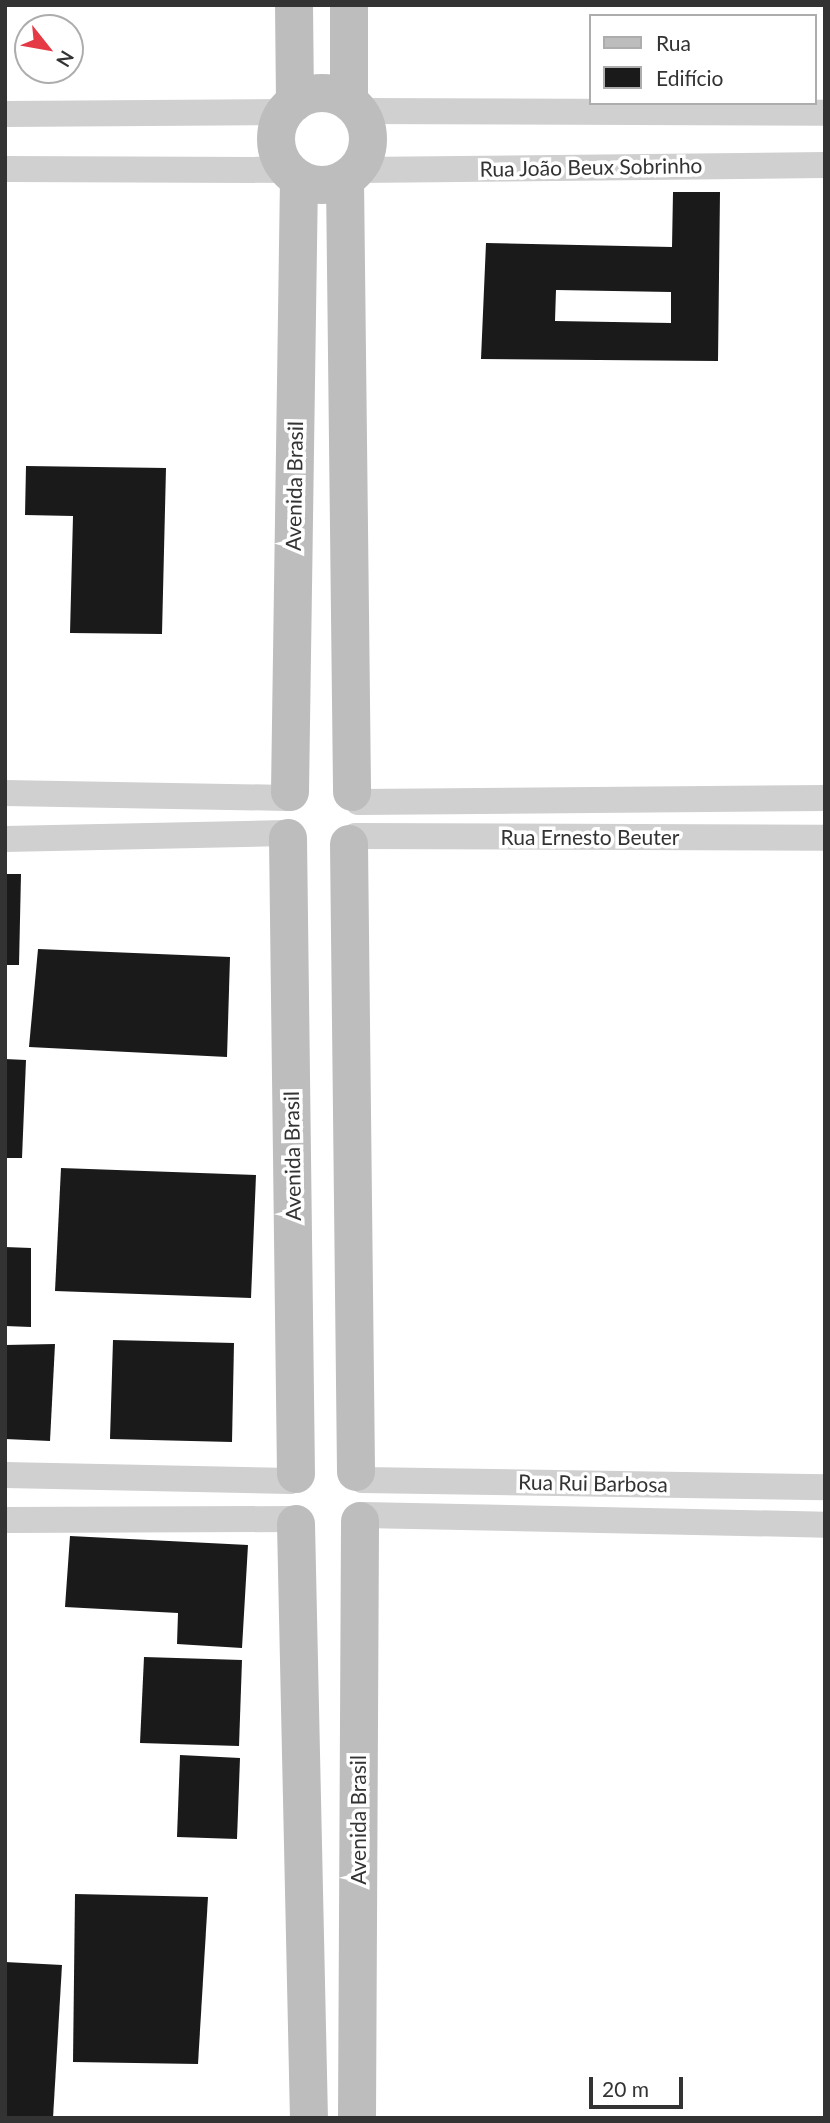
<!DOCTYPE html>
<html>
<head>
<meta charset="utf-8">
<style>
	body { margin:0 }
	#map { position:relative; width:830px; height:2123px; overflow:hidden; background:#fff; font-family:Lato,sans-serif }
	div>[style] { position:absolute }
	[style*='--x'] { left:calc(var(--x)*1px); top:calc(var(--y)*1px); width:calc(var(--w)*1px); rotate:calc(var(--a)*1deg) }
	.building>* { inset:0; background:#1a1a1a }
	.street>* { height:26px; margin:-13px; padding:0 13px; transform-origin:13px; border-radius:13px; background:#d0d0d0 }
	.secondary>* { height:38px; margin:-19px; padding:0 19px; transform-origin:19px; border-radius:19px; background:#bdbdbd }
	.secondary>.ring { margin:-19px; padding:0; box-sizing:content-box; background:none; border:38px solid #bdbdbd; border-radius:50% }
	span { translate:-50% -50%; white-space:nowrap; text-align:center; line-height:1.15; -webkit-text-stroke:7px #fff; paint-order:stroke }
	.street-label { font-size:21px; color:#333 }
	.frame { position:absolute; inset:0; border:7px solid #333; pointer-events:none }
	.legend { position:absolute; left:589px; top:14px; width:228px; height:91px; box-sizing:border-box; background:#fff; border:2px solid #adadad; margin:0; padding:9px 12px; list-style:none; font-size:21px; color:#333 }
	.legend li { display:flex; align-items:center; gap:14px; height:35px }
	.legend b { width:35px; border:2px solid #adadad }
	.north { position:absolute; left:14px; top:14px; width:70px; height:70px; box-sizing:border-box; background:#fff; border:2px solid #adadad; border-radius:50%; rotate:121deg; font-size:19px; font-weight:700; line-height:28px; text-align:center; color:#333 }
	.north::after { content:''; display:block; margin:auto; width:24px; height:32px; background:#e63946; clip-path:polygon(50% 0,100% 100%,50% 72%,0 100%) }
	.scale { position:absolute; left:589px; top:2077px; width:94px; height:32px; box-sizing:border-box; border:4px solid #333; border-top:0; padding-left:9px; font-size:21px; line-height:24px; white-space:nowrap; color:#333; -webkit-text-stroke:5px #fff; paint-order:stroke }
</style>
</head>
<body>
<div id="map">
	<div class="building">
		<div style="clip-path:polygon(evenodd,673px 192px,720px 192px,718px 361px,481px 359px,486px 243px,672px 247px,673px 192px,556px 290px,671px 292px,671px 323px,555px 321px,556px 290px)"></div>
		<div style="clip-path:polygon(26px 466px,166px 468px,162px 634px,70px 633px,73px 516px,25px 515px)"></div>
		<div style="clip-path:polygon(5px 874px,21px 874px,19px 965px,5px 965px)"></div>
		<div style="clip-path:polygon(38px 949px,230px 957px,227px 1057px,29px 1047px)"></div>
		<div style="clip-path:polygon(5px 1059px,26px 1060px,22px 1158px,5px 1158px)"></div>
		<div style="clip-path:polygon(61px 1168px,256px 1175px,251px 1298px,55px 1291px)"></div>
		<div style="clip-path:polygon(5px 1247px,31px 1248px,31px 1327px,5px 1326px)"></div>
		<div style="clip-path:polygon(113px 1340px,234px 1343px,232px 1442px,110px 1439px)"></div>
		<div style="clip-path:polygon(55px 1344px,50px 1441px,5px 1439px,5px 1345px)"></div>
		<div style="clip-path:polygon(70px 1536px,248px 1545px,242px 1648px,177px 1644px,178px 1613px,65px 1607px)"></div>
		<div style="clip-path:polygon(144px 1657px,242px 1660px,239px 1746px,140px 1743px)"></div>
		<div style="clip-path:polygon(180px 1755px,240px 1758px,237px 1839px,177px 1837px)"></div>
		<div style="clip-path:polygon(75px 1894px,208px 1897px,198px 2064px,73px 2062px)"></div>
		<div style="clip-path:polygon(5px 1962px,62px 1965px,53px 2118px,5px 2118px)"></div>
	</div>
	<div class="street">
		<div style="--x:359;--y:111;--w:466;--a:0.2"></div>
		<div style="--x:5;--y:114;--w:279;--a:-0.4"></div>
		<div style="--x:5;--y:169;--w:282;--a:0.2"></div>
		<div style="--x:358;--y:170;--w:467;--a:-0.6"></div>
		<div style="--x:5;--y:793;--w:281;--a:1"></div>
		<div style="--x:358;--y:802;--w:467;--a:-0.5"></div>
		<div style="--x:355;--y:836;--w:470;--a:0.2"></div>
		<div style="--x:5;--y:839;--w:281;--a:-1.2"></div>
		<div style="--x:5;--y:1475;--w:286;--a:1.2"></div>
		<div style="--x:362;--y:1480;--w:463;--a:0.9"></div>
		<div style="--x:363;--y:1515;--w:462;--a:1.2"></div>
		<div style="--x:5;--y:1520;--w:287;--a:-0.2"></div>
	</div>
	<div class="secondary">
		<div style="--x:294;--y:5;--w:97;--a:89.4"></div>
		<div class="ring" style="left:276px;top:93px;width:54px;height:54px"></div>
		<div style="--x:349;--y:101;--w:96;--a:-90"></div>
		<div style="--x:345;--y:180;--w:612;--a:89.34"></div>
		<div style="--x:290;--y:792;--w:612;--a:-89.16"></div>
		<div style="--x:288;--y:838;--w:636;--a:89.28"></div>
		<div style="--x:349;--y:844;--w:628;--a:89.36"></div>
		<div style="--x:296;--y:1524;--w:594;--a:88.75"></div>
		<div style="--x:357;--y:2118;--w:597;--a:-89.71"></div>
	</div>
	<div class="street-label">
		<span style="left:591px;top:167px;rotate:-1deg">Rua João Beux Sobrinho</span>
		<span style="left:294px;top:486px;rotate:-89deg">Avenida Brasil</span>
		<span style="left:590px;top:837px">Rua Ernesto Beuter</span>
		<span style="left:292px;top:1156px;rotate:-91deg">Avenida Brasil</span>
		<span style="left:593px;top:1483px;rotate:1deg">Rua Rui Barbosa</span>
		<span style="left:358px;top:1820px;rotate:-90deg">Avenida Brasil</span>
	</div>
	<div class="frame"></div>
	<ul class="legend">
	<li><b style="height:9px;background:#bdbdbd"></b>Rua</li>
	<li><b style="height:19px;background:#1a1a1a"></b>Edifício</li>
	</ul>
	<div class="north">N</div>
	<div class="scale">20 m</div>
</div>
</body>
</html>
